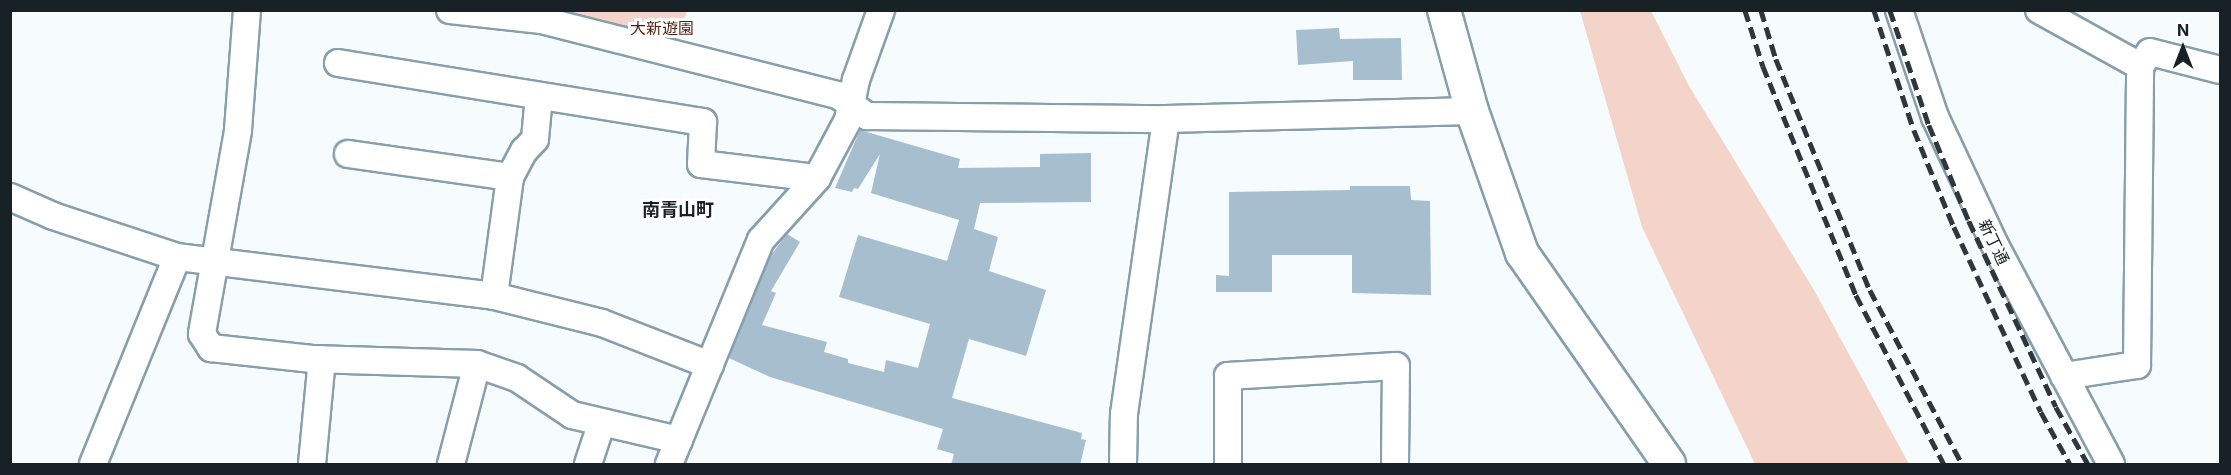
<!DOCTYPE html>
<html>
<head>
<meta charset="utf-8">
<style>
	body { margin:0 }
	#map { position:relative; width:2231px; height:475px; overflow:hidden; background:#f6fbfe; font-family:Inter,"Noto Sans JP",sans-serif }
	div>[style] { position:absolute }
	[style*='--x'] { left:calc(var(--x)*1px); top:calc(var(--y)*1px); width:calc(var(--w)*1px); rotate:calc(var(--a)*1deg) }
	.green>* { inset:0; background:#f4d3c8 }
	.building>* { inset:0; background:#a6becd }
	.roads { filter:drop-shadow(2px 0 #879ead) drop-shadow(-2px 0 #879ead) drop-shadow(0 2px #879ead) drop-shadow(0 -2px #879ead) }
	.minor>* { height:26px; margin:-13px; padding:0 13px; transform-origin:13px; border-radius:13px; background:#fff }
	.tertiary>* { height:32px; margin:-16px; padding:0 16px; transform-origin:16px; border-radius:16px; background:#fff }
	.rail>* { height:4.5px; margin-top:-2.25px; transform-origin:0; background:repeating-linear-gradient(90deg,#2f373c 0 12px,transparent 0 18px) }
	span { translate:-50% -50%; white-space:nowrap; text-align:center; line-height:1.15; -webkit-text-stroke:6px #fff; paint-order:stroke }
	.park-label { font-size:16px; color:#4f1e0e }
	.street-label { font-size:16px; color:#182126 }
	.neighbourhood-label { font-size:18px; color:#182126; font-weight:700 }
	.frame { position:absolute; inset:0; border:12px solid #182126; pointer-events:none }
	.north { position:absolute; left:2153px; top:18px; width:60px; height:60px; -webkit-text-stroke:4px #fff; paint-order:stroke; rotate:0deg; font-size:16px; font-weight:700; line-height:24px; text-align:center; color:#182126 }
	.north::after { content:''; display:block; margin:auto; width:21px; height:27px; background:#182126; clip-path:polygon(50% 0,100% 100%,50% 72%,0 100%) }
</style>
</head>
<body>
<div id="map">
	<div class="green">
		<div style="clip-path:polygon(506px 11px,687px 11px,675px 49px)"></div>
		<div style="clip-path:polygon(1580px 11px,1651px 11px,1689px 86px,1814px 290px,1909px 464px,1755px 464px,1642px 227px)"></div>
	</div>
	<div class="building">
		<div style="clip-path:polygon(1339px 28px,1340px 39px,1401px 38px,1402px 80px,1353px 80px,1353px 61px,1298px 65px,1296px 30px)"></div>
		<div style="clip-path:polygon(860px 130px,960px 159px,958px 168px,1040px 167px,1040px 154px,1091px 153px,1091px 202px,980px 203px,974px 229px,998px 237px,989px 271px,1046px 290px,1026px 356px,969px 339px,952px 398px,1082px 433px,1081px 439px,1086px 440px,1080px 465px,951px 465px,954px 454px,937px 449px,943px 429px,770px 377px,729px 358px,771px 255px,787px 234px,800px 242px,771px 291px,776px 293px,762px 325px,827px 342px,824px 352px,848px 359px,848px 363px,884px 372px,886px 360px,918px 368px,930px 324px,839px 297px,858px 235px,947px 261px,959px 220px,871px 193px,880px 154px,858px 189px,854px 188px,852px 192px,835px 188px)"></div>
		<div style="clip-path:polygon(1350px 186px,1410px 186px,1411px 200px,1430px 201px,1431px 295px,1352px 293px,1352px 255px,1272px 255px,1272px 292px,1216px 292px,1216px 275px,1229px 276px,1229px 192px,1350px 190px)"></div>
	</div>
	<div class="roads">
		<div class="minor">
			<div style="--x:247;--y:10;--w:121;--a:94.3"></div>
			<div style="--x:238;--y:131;--w:206;--a:100.1"></div>
			<div style="--x:202;--y:334;--w:17;--a:57"></div>
			<div style="--x:211;--y:348;--w:102;--a:6.2"></div>
			<div style="--x:312;--y:359;--w:165;--a:1.7"></div>
			<div style="--x:477;--y:364;--w:42;--a:19.3"></div>
			<div style="--x:517;--y:378;--w:66;--a:33.9"></div>
			<div style="--x:572;--y:415;--w:110;--a:13.2"></div>
			<div style="--x:450;--y:10;--w:92;--a:6.3"></div>
			<div style="--x:541;--y:20;--w:306;--a:14.2"></div>
			<div style="--x:838;--y:95;--w:36;--a:36"></div>
			<div style="--x:867;--y:116;--w:299;--a:0.6"></div>
			<div style="--x:1166;--y:119;--w:306;--a:-1.5"></div>
			<div style="--x:1899;--y:10;--w:113;--a:71.4"></div>
			<div style="--x:1935;--y:117;--w:141;--a:64.9"></div>
			<div style="--x:1995;--y:245;--w:248;--a:62.1"></div>
			<div style="--x:2039;--y:10;--w:115;--a:29"></div>
			<div style="--x:2140;--y:66;--w:17;--a:-54"></div>
			<div style="--x:2150;--y:52;--w:72;--a:14.4"></div>
			<div style="--x:338;--y:63;--w:370;--a:9.2"></div>
			<div style="--x:703;--y:122;--w:42;--a:92.7"></div>
			<div style="--x:701;--y:164;--w:117;--a:6.9"></div>
			<div style="--x:348;--y:154;--w:164;--a:8.1"></div>
			<div style="--x:10;--y:197;--w:47;--a:23.8"></div>
			<div style="--x:53;--y:216;--w:131;--a:18.3"></div>
			<div style="--x:177;--y:257;--w:319;--a:7"></div>
			<div style="--x:494;--y:296;--w:111;--a:14"></div>
			<div style="--x:602;--y:323;--w:116;--a:21.3"></div>
			<div style="--x:494;--y:296;--w:120;--a:-82.3"></div>
			<div style="--x:510;--y:177;--w:30;--a:-62"></div>
			<div style="--x:524;--y:151;--w:16;--a:-47"></div>
			<div style="--x:535;--y:139;--w:43;--a:-84.7"></div>
			<div style="--x:2064;--y:376;--w:74;--a:-8.6"></div>
			<div style="--x:2137;--y:365;--w:299;--a:-89.4"></div>
			<div style="--x:93;--y:464;--w:223;--a:-67.9"></div>
			<div style="--x:312;--y:464;--w:105;--a:-84.6"></div>
			<div style="--x:451;--y:464;--w:103;--a:-75.4"></div>
			<div style="--x:588;--y:464;--w:44;--a:-71.6"></div>
			<div style="--x:669;--y:464;--w:242;--a:-67.7"></div>
			<div style="--x:761;--y:240;--w:84;--a:-47.9"></div>
			<div style="--x:817;--y:178;--w:66;--a:-61.9"></div>
			<div style="--x:848;--y:120;--w:41;--a:-78.7"></div>
			<div style="--x:856;--y:80;--w:74;--a:-70.3"></div>
			<div style="--x:1123;--y:464;--w:50;--a:-88.9"></div>
			<div style="--x:1124;--y:414;--w:298;--a:-81.9"></div>
			<div style="--x:1228;--y:464;--w:88;--a:-90"></div>
			<div style="--x:1228;--y:376;--w:168;--a:-3.4"></div>
			<div style="--x:1396;--y:366;--w:98;--a:90.6"></div>
		</div>
		<div class="tertiary">
			<div style="--x:1444;--y:10;--w:105;--a:74.5"></div>
			<div style="--x:1472;--y:111;--w:151;--a:70.6"></div>
			<div style="--x:1522;--y:253;--w:257;--a:55.1"></div>
		</div>
	</div>
	<div class="rail">
		<div style="--x:1745;--y:10;--w:59;--a:72.2"></div>
		<div style="--x:1763;--y:66;--w:247;--a:67.9"></div>
		<div style="--x:1856;--y:295;--w:191;--a:62.5"></div>
		<div style="--x:1761;--y:10;--w:51;--a:73"></div>
		<div style="--x:1776;--y:59;--w:249;--a:67.9"></div>
		<div style="--x:1870;--y:290;--w:197;--a:62.1"></div>
		<div style="--x:1874;--y:10;--w:126;--a:71.6"></div>
		<div style="--x:1914;--y:130;--w:105;--a:67.6"></div>
		<div style="--x:1954;--y:227;--w:204;--a:64.8"></div>
		<div style="--x:2041;--y:412;--w:60;--a:60.9"></div>
		<div style="--x:1890;--y:10;--w:121;--a:71.3"></div>
		<div style="--x:1929;--y:125;--w:104;--a:67.4"></div>
		<div style="--x:1969;--y:221;--w:205;--a:64.9"></div>
		<div style="--x:2056;--y:407;--w:65;--a:60.7"></div>
	</div>
	<div class="park-label">
		<span style="left:662px;top:28px">大新遊園</span>
	</div>
	<div class="street-label">
		<span style="left:1994px;top:242px;rotate:64deg">新丁通</span>
	</div>
	<div class="neighbourhood-label">
		<span style="left:678px;top:210px">南青山町</span>
	</div>
	<div class="frame"></div>
	<div class="north">N</div>
</div>
</body>
</html>
